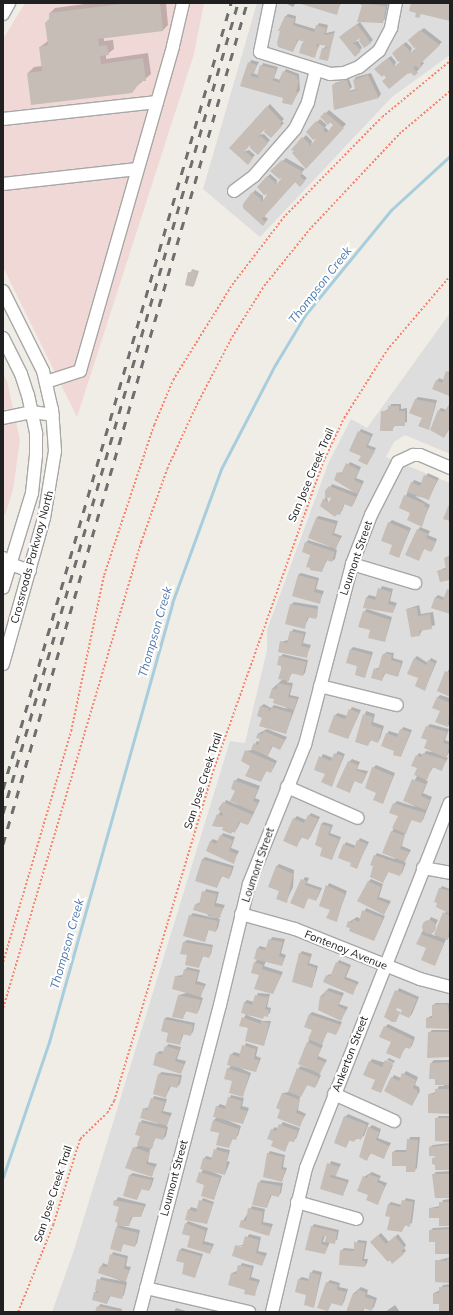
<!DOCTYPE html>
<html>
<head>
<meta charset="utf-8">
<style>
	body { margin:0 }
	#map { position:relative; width:453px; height:1315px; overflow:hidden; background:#f0ede6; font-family:Mulish,sans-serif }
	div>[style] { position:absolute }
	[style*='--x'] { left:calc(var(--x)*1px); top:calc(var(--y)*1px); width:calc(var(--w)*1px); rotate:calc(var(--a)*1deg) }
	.residential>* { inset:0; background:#dedddd }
	.commercial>* { inset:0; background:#f0d8d6 }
	.shadow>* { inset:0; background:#0003 }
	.stream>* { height:3px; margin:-1.5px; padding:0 1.5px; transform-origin:1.5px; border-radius:1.5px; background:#a8cedd }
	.building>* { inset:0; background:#c5bdb6 }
	.round { border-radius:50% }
	.path>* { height:1.5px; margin-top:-0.75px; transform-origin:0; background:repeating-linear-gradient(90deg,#f78570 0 2px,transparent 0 4px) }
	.roads { filter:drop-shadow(1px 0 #a7a7a7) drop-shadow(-1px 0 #a7a7a7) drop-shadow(0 1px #a7a7a7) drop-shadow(0 -1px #a7a7a7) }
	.minor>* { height:12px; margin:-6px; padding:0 6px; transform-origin:6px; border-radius:6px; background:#fff }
	.rail>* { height:3px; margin-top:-1.5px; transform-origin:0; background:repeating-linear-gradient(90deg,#6e6e6e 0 8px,transparent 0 16px) }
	span { translate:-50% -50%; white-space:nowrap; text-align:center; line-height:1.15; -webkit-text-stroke:4px #fff; paint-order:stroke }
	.street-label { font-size:11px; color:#202020 }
	.water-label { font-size:12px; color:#4d79ae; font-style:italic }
	.frame { position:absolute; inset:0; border:4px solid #202020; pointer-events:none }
</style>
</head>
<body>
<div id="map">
	<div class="residential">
		<div style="clip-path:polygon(257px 3px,450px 3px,450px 55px,392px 97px,260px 237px,203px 189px)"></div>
		<div style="clip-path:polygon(450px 313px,450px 454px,405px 435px,394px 442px,386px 457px,450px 483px,450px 1312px,52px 1312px,74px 1250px,230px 741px,245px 743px,267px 650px,267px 630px,328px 464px,351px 419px,367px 428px)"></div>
	</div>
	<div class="commercial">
		<div style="clip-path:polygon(25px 3px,204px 3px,194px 54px,77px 417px,3px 267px,3px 39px)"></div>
		<div style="clip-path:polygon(3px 373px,7px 381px,20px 440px,13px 490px,5px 515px,3px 514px)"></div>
	</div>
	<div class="shadow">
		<div style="clip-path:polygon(92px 3px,166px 3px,168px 25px,163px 30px,104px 38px,104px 41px,113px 40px,114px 49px,106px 55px,106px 59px,148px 53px,151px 74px,137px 86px,28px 73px,34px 67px,42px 66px,40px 47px,48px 41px,50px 13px,55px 8px)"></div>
		<div style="clip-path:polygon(285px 3px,296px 3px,293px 7px)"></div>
		<div style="clip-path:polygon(300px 3px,341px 3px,336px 14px)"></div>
		<div style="clip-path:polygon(359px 3px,388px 3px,385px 19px,382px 22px)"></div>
		<div style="clip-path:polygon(288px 14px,296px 16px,295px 23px,315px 29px,319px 23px,328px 25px,326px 33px,335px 31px,327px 60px,323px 49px,327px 45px,320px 44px,314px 57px,303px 43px,305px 41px,299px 39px,293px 51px,285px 17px)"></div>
		<div style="clip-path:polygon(360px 22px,373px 40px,365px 47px,363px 35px,353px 42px,358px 41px,362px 48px,354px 55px,343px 34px)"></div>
		<div style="clip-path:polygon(424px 28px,442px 42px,422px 61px,424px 63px,414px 75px,412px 72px,387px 78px,378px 66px,391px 56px,396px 62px,394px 68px,404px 60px,395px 51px,406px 42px,412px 48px,410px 54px,421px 45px,412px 37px)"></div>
		<div style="clip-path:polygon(251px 60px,259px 62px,253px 73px,258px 75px,263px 63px,278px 67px,274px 78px,280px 80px,286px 69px,299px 74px,300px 90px,291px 104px,285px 97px,242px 85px)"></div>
		<div style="clip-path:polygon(371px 73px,381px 94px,379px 97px,334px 109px,333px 86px,335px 83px,349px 79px,352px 87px,348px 91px,356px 89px,354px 80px,356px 77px)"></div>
		<div style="clip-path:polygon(270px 104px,284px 119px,282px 121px,284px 123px,271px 137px,266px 127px,258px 135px,264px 134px,270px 140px,258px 153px,252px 142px,243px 152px,249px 150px,255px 155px,248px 163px,231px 148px)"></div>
		<div style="clip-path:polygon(329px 110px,346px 124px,306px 168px,293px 149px,306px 135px,312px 141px,311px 146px,319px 137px,307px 132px,320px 119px,327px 125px,325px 127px,329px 131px,334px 125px,322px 117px)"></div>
		<div style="clip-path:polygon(286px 158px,305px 169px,301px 173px,307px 178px,300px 185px,296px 181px,264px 216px,268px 219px,263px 225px,253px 193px,255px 190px,263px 196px,263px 202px,269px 192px,258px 187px,270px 174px,277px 180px,276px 185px,285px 177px,272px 171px)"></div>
		<div style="clip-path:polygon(192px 269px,199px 271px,194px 286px,186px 285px)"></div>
		<div style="clip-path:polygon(450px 369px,450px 396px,434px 389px,437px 381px,439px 378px,444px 380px)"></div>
		<div style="clip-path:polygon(418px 397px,437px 400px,429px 429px,416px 399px)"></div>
		<div style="clip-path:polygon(391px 404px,401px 404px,401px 409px,407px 408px,407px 422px,395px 425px,392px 430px,382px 412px,389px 409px)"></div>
		<div style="clip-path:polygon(450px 406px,450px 426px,439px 410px,441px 408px,447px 410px)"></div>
		<div style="clip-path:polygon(361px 429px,373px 434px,368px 445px,376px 448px,367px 464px,362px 456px,350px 451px)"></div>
		<div style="clip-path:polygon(evenodd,350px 462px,361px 467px,356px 478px,364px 481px,354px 503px,352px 506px,345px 503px,342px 511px,335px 516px,321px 506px,332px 484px,356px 493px,338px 473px,343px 472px,350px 462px,333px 495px,329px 505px,327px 498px,333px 495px)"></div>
		<div style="clip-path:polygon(428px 473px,439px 478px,429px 498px,415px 496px,430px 505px,421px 526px,411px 512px,400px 508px,412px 483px,414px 480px,422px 483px)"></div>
		<div style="clip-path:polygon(319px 516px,338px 521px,334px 533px,342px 536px,335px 549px,337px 550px,335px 559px,332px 561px,327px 560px,322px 571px,306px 543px,308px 540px,330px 547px,316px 518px)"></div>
		<div style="clip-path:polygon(392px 520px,411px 528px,399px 557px,389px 523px)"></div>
		<div style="clip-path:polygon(420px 527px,430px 531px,428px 535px,437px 539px,433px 549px,431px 551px,425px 548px,418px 559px,418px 530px)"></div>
		<div style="clip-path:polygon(450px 555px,450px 577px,438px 571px,447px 567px,445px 558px)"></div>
		<div style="clip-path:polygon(301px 573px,319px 578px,316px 589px,324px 591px,319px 603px,298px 575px)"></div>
		<div style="clip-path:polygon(382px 586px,393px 589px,390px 601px,397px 603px,393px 612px,366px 598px,369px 595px,377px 597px)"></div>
		<div style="clip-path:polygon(450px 587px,450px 613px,435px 598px,438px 595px,445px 598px)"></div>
		<div style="clip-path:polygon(294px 602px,318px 606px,317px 617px,309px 617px,304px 628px,291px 605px)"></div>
		<div style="clip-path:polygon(419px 605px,421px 614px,433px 612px,435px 625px,422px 630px,420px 635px,407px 609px)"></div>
		<div style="clip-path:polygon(367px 609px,392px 617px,385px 641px,371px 629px,364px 612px)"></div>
		<div style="clip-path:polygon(293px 629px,306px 632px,303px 643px,311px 645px,306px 657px,281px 642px,288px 640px)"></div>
		<div style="clip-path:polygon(353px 647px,373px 652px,365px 677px,351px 649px)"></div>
		<div style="clip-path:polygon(386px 652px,394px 653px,393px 658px,403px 661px,398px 676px,386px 672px,382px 680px,375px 669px,380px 667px)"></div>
		<div style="clip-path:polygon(283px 654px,308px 660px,305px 673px,303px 675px,292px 673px,287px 682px,293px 683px,290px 695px,299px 697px,286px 733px,263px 717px,261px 706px,264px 704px,271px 708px,274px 705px,288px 709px,271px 697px,273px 688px,283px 679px,280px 657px)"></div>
		<div style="clip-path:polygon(417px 656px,428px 663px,431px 658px,437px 661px,425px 689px,415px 658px)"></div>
		<div style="clip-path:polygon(449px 669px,450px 669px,450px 696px,438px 690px)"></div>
		<div style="clip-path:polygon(440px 695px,450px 698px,450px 724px,448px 726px,437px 698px)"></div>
		<div style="clip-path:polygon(352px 707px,361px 710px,348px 738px,335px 715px,338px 713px,347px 716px)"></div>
		<div style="clip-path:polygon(366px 711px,375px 714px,373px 722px,384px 726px,380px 739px,377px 742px,371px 740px,368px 745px,356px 741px)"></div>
		<div style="clip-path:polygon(430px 724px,449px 729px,445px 740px,450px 742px,450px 751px,446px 757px,448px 758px,441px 770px,434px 766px,425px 780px,428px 781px,423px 793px,432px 797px,423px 820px,420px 822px,412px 819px,405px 833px,402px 846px,411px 850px,404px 862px,406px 863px,402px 873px,399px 875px,389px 871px,383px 882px,375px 856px,377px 853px,395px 859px,392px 832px,399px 816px,394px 804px,397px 801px,416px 807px,404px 800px,417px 776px,417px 756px,419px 753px,423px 755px,426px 751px,439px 753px,428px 739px,427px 727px)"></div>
		<div style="clip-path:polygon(403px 727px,412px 730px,401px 756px,387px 734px,389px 731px,399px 734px)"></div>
		<div style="clip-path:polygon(267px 729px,287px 737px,280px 749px,273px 746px,268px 755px,260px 752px,277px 761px,273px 769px,271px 772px,267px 770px,261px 781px,246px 751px,252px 750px,257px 741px,260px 742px,259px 733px)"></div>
		<div style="clip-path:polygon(338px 751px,345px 754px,332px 785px,326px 773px,315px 769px,323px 754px,333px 758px)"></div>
		<div style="clip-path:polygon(352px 759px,360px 762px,357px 769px,368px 771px,364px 780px,362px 783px,355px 780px,350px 791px,349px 762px)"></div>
		<div style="clip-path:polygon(376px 765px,395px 773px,383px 803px,377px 792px,373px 768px)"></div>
		<div style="clip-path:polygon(238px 778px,260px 786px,255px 798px,260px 800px,250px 821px,248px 824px,241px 821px,237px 829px,231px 833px,224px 827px,213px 826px,226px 800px,238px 805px,235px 781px)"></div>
		<div style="clip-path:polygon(311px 813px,320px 817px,310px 837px,308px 839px,302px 837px,297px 845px,294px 819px,297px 816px,306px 820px)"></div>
		<div style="clip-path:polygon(324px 822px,333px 825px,330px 833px,341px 837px,332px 859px,324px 848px,321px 824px)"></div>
		<div style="clip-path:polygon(223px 833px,235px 837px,231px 848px,239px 851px,233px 863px,210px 842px,213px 839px,218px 841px)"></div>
		<div style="clip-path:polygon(360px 838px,369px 842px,356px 868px,344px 845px,346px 842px,356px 846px)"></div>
		<div style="clip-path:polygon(205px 857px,234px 866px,231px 875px,229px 878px,222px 876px,217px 887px,202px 860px)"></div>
		<div style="clip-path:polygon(279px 864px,294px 870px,293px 887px,286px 902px,281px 891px,276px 867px)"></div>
		<div style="clip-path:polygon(305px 877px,309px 878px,307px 883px,322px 888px,318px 897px,316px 900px,309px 897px,303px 908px,291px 903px)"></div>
		<div style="clip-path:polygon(371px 879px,383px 884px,379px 897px,391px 901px,384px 914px,368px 882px)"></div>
		<div style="clip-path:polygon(329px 883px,347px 891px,336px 921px,331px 909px,320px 905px)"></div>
		<div style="clip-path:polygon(442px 886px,450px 889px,450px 937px,446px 939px,435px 965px,421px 934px,431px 917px,438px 920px,431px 934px,435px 936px,446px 911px,440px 889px)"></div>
		<div style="clip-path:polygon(206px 889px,219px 892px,216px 903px,225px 905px,218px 919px,220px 919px,218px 928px,216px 931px,209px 929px,205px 941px,190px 916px,193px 913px,210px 917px,196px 904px,201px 902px)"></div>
		<div style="clip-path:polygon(366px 908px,385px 916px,374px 940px,351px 928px,349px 922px,357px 917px,361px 919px)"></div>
		<div style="clip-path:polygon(272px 937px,285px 939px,281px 953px,286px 955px,282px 965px,266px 961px,264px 966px,283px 972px,273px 993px,255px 962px,258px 959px,258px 948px,260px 946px,267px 948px)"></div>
		<div style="clip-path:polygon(187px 940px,213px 945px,211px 954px,209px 957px,203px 956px,199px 967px,184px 942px)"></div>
		<div style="clip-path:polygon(302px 951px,312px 954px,309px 963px,318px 966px,312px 987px,300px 954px)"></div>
		<div style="clip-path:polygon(339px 960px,351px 965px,346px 977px,359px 982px,352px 993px,327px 975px,332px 974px)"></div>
		<div style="clip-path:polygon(187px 967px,200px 970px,197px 981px,206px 984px,200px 997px,203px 998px,199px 1010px,197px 1013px,186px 1011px,183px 1018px,173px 1016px,179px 995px,190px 992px,176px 976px,183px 975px)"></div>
		<div style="clip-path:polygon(329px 988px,344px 993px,339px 1004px,348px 1007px,341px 1020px,319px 1010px,321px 996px)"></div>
		<div style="clip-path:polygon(evenodd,399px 988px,419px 997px,412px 1014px,409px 1017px,400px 1013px,396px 1020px,386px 1016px,399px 988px,396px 1006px,403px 1009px,401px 1013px,395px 1011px,396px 1006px)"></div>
		<div style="clip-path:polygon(258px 993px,270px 994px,267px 1007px,271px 1008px,270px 1013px,263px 1017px,246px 1015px,263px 1021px,271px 1021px,264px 1045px,249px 1028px,240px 1025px,246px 1014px,244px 1003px,247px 1000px,254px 1002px)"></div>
		<div style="clip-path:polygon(436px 1003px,450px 1003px,450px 1028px,427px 1027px,427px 1018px,433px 1015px,433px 1005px)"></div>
		<div style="clip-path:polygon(312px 1012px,342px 1022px,336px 1034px,328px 1031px,321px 1044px,323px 1045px,318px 1056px,327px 1060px,319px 1074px,321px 1075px,317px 1084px,315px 1087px,308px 1084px,300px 1097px,298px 1110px,306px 1114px,299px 1126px,281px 1110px,283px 1093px,289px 1092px,300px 1066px,313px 1070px,308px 1043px,313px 1029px,309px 1015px)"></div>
		<div style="clip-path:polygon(167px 1017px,195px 1023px,193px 1032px,190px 1035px,184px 1033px,180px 1044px,169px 1032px,164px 1019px)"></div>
		<div style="clip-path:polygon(388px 1024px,415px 1037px,412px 1046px,409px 1048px,406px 1047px,399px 1057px,385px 1027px)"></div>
		<div style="clip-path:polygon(432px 1030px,450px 1030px,450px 1056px,429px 1033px)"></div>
		<div style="clip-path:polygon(246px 1043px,258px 1047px,256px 1056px,261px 1058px,256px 1071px,238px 1067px,251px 1073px,243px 1095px,228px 1069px,232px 1065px,231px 1055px,234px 1052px,241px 1054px)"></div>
		<div style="clip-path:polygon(168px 1044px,181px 1047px,177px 1059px,186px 1061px,181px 1073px,157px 1053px,160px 1051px,164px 1052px)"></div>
		<div style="clip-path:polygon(389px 1058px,395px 1061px,394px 1063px,387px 1060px)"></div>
		<div style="clip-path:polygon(372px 1059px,393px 1065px,381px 1092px,370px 1062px)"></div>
		<div style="clip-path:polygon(434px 1060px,450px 1060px,450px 1112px,429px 1094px,436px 1092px,439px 1086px,444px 1086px,431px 1063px)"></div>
		<div style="clip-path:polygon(406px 1071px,418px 1077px,415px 1085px,419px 1087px,420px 1091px,412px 1105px,392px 1078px,394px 1075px,401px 1078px)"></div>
		<div style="clip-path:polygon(162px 1072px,182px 1075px,180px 1084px,177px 1087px,171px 1086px,166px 1096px,159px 1074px)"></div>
		<div style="clip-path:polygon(231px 1095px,244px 1098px,242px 1106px,249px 1108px,243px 1123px,219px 1117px,241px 1126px,238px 1136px,233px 1138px,229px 1147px,214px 1120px,217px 1117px,217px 1107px,220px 1104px,226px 1106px)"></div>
		<div style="clip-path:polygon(154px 1096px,167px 1099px,163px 1111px,172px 1113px,166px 1126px,168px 1127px,166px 1136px,163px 1139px,156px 1137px,150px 1150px,148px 1162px,157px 1164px,151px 1176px,134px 1148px,138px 1146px,141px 1135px,140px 1123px,142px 1120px,159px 1124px,143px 1109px,149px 1107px)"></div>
		<div style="clip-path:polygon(348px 1114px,369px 1123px,364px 1136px,354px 1140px,350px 1139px,346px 1147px,345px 1117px)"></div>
		<div style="clip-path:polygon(439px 1116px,450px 1116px,450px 1141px,436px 1119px)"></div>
		<div style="clip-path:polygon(283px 1122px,300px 1128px,296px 1139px,290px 1140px,284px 1151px,274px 1141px,272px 1130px,275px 1127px,278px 1129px)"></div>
		<div style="clip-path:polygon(372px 1125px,381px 1129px,378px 1138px,391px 1143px,383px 1158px,371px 1153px,367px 1159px,369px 1128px)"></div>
		<div style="clip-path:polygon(410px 1137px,420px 1137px,417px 1168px,414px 1171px,393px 1152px,396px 1150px,407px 1150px)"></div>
		<div style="clip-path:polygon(450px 1143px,450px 1169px,433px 1159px,437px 1155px,430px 1147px,433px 1145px)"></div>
		<div style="clip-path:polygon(217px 1147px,230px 1150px,227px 1161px,230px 1162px,225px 1174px,208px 1170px,222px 1176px,214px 1199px,205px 1184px,197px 1182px,203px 1169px,204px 1159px,206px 1156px,213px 1158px)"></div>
		<div style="clip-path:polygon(270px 1151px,285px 1155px,283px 1167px,287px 1168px,282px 1181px,268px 1154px)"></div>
		<div style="clip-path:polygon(331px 1161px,341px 1164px,335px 1176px,349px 1180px,343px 1195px,321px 1188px)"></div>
		<div style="clip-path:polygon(450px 1171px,450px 1197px,433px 1175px,436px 1172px)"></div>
		<div style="clip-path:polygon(372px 1172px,381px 1176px,379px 1180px,387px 1183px,377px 1204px,369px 1195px,364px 1177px)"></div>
		<div style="clip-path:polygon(133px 1173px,154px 1178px,151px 1187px,149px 1190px,142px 1188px,137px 1199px,130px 1175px)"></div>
		<div style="clip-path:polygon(261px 1180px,283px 1183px,281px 1193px,278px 1196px,272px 1194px,267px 1207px,259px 1183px)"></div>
		<div style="clip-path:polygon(118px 1197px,146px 1204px,141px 1216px,133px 1216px,129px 1225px,122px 1226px,140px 1230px,137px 1243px,135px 1246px,124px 1243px,120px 1251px,117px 1228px,120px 1206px,114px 1205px)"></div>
		<div style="clip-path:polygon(203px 1198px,214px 1202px,207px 1223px,189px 1210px,191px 1207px,198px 1209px)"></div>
		<div style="clip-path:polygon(406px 1198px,415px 1200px,412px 1223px,405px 1225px,402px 1231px,391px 1216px,389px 1204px,391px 1202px,402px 1205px)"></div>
		<div style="clip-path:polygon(450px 1199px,450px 1225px,430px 1208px,440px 1206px,443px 1200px)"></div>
		<div style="clip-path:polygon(252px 1206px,265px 1209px,263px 1222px,273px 1224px,269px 1235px,240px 1226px)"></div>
		<div style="clip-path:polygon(188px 1221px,208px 1228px,204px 1241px,214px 1244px,210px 1253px,191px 1235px,186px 1224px)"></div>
		<div style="clip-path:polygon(evenodd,314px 1224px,339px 1230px,337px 1240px,330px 1242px,325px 1253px,312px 1227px,314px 1224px,325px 1235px,327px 1236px,325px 1242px,323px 1242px,325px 1235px)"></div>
		<div style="clip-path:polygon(450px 1227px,450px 1253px,436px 1253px,436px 1241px,430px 1231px,433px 1228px)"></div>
		<div style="clip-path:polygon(381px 1233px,389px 1242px,398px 1234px,406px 1245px,404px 1248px,406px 1251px,392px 1262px,371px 1242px)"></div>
		<div style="clip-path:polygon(249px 1234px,261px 1237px,258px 1251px,267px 1253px,262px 1265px,236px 1247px,248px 1247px,237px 1245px,244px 1245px)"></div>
		<div style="clip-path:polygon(358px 1240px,367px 1241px,364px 1259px,368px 1259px,367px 1263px,365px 1266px,341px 1251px,344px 1248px,355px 1249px)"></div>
		<div style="clip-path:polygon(182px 1248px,203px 1254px,195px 1277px,180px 1250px)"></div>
		<div style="clip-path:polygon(113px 1252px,128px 1256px,126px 1266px,131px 1267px,125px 1282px,127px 1282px,124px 1295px,121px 1298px,111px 1295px,107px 1303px,95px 1293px,101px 1277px,121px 1281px,99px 1272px,103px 1263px,108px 1265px)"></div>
		<div style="clip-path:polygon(450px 1257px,450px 1282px,436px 1261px)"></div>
		<div style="clip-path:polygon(242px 1263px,254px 1266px,251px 1277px,260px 1280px,254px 1295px,246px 1289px,229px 1284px,232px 1273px,237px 1271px)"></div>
		<div style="clip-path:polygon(313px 1270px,322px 1272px,314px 1307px,299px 1279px,302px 1277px,309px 1279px)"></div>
		<div style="clip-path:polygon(330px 1280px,340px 1283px,339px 1287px,348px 1289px,344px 1302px,342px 1305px,332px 1302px,328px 1310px,327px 1283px)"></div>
		<div style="clip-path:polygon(450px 1284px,450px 1310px,440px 1303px,434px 1303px,434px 1293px,440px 1290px,443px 1285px)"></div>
		<div style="clip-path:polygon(361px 1287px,368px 1290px,367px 1294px,377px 1298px,374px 1307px,371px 1310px,365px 1307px,363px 1312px,347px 1312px,354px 1293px)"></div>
		<div style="clip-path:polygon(100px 1304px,122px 1309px,121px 1312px,96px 1312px)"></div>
		<div style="clip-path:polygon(395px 1305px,400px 1312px,385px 1312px)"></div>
		<div style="clip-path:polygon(176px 1308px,189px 1312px,174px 1312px)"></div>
	</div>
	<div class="stream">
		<div style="--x:3;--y:1177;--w:143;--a:-71.2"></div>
		<div style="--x:49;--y:1042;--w:456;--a:-74.3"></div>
		<div style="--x:172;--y:603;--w:143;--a:-69.9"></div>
		<div style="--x:221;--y:469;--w:117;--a:-62.6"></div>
		<div style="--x:275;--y:365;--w:58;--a:-59"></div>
		<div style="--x:305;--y:315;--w:136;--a:-50.7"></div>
		<div style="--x:391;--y:210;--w:80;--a:-42.5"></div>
	</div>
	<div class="building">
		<div style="clip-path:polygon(128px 3px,160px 3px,163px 31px,98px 39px,99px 46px,107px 45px,109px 55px,100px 56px,101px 64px,143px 58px,146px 81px,141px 81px,132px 93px,31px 105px,27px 73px,42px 71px,39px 47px,48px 45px,45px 23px,49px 19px,49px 13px)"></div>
		<div style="clip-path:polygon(298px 3px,340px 3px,337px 15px)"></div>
		<div style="clip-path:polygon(357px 3px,386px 6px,383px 23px,357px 22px,362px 5px)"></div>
		<div style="clip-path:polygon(411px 3px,450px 3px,450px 21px,421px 14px,419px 18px,415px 17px,416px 13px,409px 11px)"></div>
		<div style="clip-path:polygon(285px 16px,295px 19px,293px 25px,314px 32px,316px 25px,326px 28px,324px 35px,334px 33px,328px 61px,319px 59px,322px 48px,326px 49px,327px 46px,316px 44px,318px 47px,315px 58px,299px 53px,302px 43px,305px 42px,295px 39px,297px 41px,293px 52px,278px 47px,277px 43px,280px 31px,278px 31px)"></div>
		<div style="clip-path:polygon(357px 24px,371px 43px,364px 48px,359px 41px,360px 38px,352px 44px,355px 44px,361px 51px,355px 57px,339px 37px)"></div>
		<div style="clip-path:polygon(420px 30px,440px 45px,420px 64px,422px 66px,419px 69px,416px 66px,413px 68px,418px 73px,414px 76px,411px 73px,407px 74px,389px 89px,382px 81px,386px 78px,384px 75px,382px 77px,374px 69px,388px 58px,394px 65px,393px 68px,401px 61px,398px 62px,392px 53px,403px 44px,410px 51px,409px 54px,417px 47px,414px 48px,408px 40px)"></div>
		<div style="clip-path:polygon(248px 62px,257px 65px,254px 74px,251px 73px,251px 76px,259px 78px,257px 75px,260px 65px,276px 69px,274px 79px,271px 80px,281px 83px,279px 80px,283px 71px,297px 76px,297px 79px,299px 80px,296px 92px,298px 92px,292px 105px,282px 103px,283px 98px,240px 86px)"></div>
		<div style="clip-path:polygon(368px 75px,379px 98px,334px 110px,332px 85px,347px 80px,350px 90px,348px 92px,358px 90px,355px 89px,353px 80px)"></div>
		<div style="clip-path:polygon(267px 106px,282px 122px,280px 124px,282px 126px,271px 138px,264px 132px,265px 129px,258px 137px,261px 136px,268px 143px,258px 155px,250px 148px,250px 145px,243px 153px,246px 152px,253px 158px,248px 165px,229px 148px)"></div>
		<div style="clip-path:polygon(325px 112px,344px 128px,306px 169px,292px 153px,294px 151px,291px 150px,302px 137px,310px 144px,309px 147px,316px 139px,313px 140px,306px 132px,316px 121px,325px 128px,323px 130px,326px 133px,329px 130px,333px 125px,330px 122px,328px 125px,320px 117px)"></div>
		<div style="clip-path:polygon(282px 160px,303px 172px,300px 176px,305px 181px,300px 187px,295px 182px,262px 219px,266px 222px,263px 226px,243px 208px,243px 204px,252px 192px,261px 199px,261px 202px,265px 198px,267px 194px,264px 195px,257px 187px,267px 176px,275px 182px,275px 185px,282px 178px,279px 179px,270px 171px)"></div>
		<div style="clip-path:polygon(188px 272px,196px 273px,193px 287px,185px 285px)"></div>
		<div style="clip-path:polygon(446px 371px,450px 373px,450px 396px,432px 389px,436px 380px,442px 383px)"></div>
		<div style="clip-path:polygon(415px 399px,435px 403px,429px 430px,418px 426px,422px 418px,409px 413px)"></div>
		<div style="clip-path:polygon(450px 403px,450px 428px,444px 438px,430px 430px,438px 410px,444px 412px)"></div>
		<div style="clip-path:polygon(388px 406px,399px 406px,399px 411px,405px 411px,405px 426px,393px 426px,393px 431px,380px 431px,381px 411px,388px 411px)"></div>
		<div style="clip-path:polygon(358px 431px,371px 436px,366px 447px,375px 451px,367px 465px,358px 461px,361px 456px,349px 451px)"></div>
		<div style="clip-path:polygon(346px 463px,359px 470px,354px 480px,362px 484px,357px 494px,334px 480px,337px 472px,341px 474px)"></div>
		<div style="clip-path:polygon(424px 475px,437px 480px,429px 500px,407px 492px,411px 482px,420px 486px)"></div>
		<div style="clip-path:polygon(329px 486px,356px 497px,352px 507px,344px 504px,340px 515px,337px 514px,335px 517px,320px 506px,323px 499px,329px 502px,331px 497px,325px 499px,325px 491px)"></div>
		<div style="clip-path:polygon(404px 495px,425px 504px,424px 506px,428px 508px,422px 527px,407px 520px,410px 513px,399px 508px)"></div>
		<div style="clip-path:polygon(450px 502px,450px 521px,443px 519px)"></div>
		<div style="clip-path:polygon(316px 518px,336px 524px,332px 535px,340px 538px,336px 549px,308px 538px)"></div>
		<div style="clip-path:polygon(388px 522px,409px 531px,399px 558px,389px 554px,392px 545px,381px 541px)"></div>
		<div style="clip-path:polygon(417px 529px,428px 534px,426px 538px,436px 542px,431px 552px,424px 549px,419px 561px,405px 555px)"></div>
		<div style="clip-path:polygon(305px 542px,335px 552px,332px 562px,326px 560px,322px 572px,310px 570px,310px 568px,306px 567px,310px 555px,302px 552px)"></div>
		<div style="clip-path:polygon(450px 556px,450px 580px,440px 582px,437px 571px,446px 569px,444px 558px)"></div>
		<div style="clip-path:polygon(298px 575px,317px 580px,314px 592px,322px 594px,320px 604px,292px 596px)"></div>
		<div style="clip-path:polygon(378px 588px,391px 592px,388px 604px,395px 606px,393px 613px,363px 608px,366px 597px,375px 600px)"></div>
		<div style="clip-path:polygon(447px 589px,450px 590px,450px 614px,431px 608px,435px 597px,443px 600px)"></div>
		<div style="clip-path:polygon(290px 604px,318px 609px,316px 619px,307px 617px,305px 629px,285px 624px)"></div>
		<div style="clip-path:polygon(417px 607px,418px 616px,430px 614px,432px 629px,419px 631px,420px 636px,411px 637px,406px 609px)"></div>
		<div style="clip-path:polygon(363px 611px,390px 620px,385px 642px,368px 638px,370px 630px,358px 627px)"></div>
		<div style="clip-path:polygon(290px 631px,304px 634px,301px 646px,309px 648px,307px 658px,278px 652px,280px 641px,287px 643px)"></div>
		<div style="clip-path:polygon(350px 649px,371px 655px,365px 678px,355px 675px,357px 666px,346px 663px)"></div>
		<div style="clip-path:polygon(385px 653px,392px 655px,391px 660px,401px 663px,398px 677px,384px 673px,382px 681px,371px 678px,374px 668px,378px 670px,382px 655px)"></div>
		<div style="clip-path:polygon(279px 656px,306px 662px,303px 676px,291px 673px,289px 681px,278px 679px,282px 666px,277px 665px)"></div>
		<div style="clip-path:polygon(414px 658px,426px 665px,428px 660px,435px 663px,425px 691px,415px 686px,418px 678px,407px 674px)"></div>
		<div style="clip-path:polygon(445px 671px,450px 673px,450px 697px,437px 691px)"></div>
		<div style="clip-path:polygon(278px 683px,291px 686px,288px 697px,297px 699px,294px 710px,273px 703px,274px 699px,269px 698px,272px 688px,276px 689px)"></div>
		<div style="clip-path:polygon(437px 697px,450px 703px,448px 727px,435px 722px,440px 711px,432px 708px)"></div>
		<div style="clip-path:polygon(260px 706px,268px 708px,270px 712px,271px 707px,292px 713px,286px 734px,259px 726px,262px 718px,257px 716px)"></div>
		<div style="clip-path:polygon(349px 709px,359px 713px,348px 739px,328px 732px,334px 715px,345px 719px)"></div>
		<div style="clip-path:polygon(363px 714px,373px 717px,371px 725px,382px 729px,378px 743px,370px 740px,368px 746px,355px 742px)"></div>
		<div style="clip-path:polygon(426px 726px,447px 732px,443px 743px,450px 745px,446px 758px,424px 748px,427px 740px,421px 738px)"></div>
		<div style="clip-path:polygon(400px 729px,410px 732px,401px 757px,393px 755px,394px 751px,381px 746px,386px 733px,397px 737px)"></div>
		<div style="clip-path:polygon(264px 731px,285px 740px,280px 750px,272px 746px,268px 756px,251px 749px,254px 743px,258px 745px,260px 739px,256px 738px,258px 733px,262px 734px)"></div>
		<div style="clip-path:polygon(245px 750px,275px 763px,271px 773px,266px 771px,261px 782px,245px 776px,250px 766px,241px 761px)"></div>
		<div style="clip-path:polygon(334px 753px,343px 756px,332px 787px,321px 782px,325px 774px,314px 770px,319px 756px,331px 761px)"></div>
		<div style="clip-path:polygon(423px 753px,446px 760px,442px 771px,432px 767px,427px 780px,414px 775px,417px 768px,411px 766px,416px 755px,421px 757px)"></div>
		<div style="clip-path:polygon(348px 761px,358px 765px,356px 770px,366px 774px,362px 784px,354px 781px,350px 793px,336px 787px)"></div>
		<div style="clip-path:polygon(372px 767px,393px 776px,383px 804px,373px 800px,376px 793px,365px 788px)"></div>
		<div style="clip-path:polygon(412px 779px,426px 784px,421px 796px,430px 800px,426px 810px,403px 801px)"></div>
		<div style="clip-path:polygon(234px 780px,258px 789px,253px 801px,258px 803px,254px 812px,230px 801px,235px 791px,231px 789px)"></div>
		<div style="clip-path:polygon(223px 802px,253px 815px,248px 825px,239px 822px,235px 833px,232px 831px,231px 834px,222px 830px,223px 827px,212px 826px,217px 814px,222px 816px,223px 814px,218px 809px)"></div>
		<div style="clip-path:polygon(393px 803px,425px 813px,421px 823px,411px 820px,406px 834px,392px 828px,398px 816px,389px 813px)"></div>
		<div style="clip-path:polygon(308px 815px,318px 819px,308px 840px,301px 837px,297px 847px,283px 841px,293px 818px,304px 823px)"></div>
		<div style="clip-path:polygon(321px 824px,331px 827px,328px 835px,339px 839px,332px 860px,320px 856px,322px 848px,315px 845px)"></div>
		<div style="clip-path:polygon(391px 831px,405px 836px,400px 849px,409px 852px,405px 862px,382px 853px)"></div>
		<div style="clip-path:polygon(220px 835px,233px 840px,229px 851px,237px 854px,234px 864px,206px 851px,210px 841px,216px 844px)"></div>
		<div style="clip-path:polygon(357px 840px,367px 844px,357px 869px,350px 866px,351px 863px,338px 858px,343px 844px,354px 848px)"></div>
		<div style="clip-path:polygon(374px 855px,404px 865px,400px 876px,388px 872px,383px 883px,370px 877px,373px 866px,370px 865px)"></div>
		<div style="clip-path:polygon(202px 859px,232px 868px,229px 879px,221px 876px,217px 888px,195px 881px)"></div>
		<div style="clip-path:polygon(276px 866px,293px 874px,287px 903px,276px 899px,279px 891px,268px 887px)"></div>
		<div style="clip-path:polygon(301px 879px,307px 881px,305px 885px,320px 890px,316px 901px,308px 898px,304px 909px,290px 903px)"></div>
		<div style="clip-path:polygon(368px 881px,381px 887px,377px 899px,389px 904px,384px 915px,357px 901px)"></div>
		<div style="clip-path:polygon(326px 885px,345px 894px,337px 922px,326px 918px,330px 910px,319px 906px)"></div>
		<div style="clip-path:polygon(439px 888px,450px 891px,450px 914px,436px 907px,437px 903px,434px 902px)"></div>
		<div style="clip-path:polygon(202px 891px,217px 894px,214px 906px,223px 908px,220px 918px,209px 918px,210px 915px,193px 910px,195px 904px,199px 905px)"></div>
		<div style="clip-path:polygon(362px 910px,383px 918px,374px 941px,349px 931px,350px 928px,346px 927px,348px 921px,352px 923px,353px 919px,359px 922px)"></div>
		<div style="clip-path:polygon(443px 912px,450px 916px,448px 940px,434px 935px)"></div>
		<div style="clip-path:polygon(189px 915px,218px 921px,216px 932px,208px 930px,205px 942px,183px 936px)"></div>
		<div class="round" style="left:422px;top:920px;width:14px;height:14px"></div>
		<div style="clip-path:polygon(421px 934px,444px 943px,435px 966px,421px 960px,426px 948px,416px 944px)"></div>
		<div style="clip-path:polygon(269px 939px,283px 942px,279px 956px,284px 958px,282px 966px,254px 959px,257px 948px,265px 950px)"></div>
		<div style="clip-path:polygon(183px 942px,212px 947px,209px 958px,202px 956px,199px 968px,185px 965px,187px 955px,180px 954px)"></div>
		<div style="clip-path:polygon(299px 953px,310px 957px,307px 965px,316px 968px,312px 988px,292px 982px)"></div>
		<div style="clip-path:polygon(254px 962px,263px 965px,262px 969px,281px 975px,273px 994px,254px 989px,259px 975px,251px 973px)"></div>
		<div style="clip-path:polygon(336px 962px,349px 967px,344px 979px,357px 984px,353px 995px,323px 982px,326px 975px,330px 977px)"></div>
		<div style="clip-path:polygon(184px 969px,198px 972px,195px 984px,204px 986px,201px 997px,172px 989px,175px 976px,182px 977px)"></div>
		<div style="clip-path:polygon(326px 990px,342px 996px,338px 1006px,346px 1010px,341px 1021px,318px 1010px,320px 996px,323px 997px)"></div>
		<div style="clip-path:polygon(395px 990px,417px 999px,409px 1018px,400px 1014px,402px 1010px,397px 1008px,396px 1010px,400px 1012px,396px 1022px,392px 1022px,384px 1017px)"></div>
		<div style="clip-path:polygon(178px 995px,201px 1000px,197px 1014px,185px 1011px,183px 1019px,172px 1017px)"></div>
		<div style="clip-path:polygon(255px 995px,266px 997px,269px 996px,265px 1009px,269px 1010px,268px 1017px,264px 1016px,263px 1019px,241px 1013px,244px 1002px,252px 1005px)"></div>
		<div style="clip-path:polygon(443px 1004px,448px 1005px,450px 1029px,426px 1028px,426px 1018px,432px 1018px,432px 1005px)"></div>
		<div style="clip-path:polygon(309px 1014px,341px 1025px,336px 1035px,327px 1032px,322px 1045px,308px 1039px,312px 1030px,304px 1027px)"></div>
		<div style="clip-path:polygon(242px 1017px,261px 1024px,261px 1021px,269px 1023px,264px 1046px,245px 1041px,248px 1028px,239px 1026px)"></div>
		<div style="clip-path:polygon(164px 1019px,193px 1025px,191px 1036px,182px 1034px,180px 1045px,166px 1042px,168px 1033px,161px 1031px)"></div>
		<div style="clip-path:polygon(384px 1026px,413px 1040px,410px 1049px,405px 1047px,400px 1059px,386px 1053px,391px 1042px,379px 1037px)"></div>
		<div style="clip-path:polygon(428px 1032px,450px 1032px,450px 1057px,427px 1058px)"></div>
		<div style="clip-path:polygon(307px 1042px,321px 1048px,317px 1059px,325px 1062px,320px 1074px,298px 1064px)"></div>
		<div style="clip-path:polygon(242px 1045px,256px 1049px,254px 1059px,259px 1060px,256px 1072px,227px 1065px,230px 1054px,239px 1057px)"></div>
		<div style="clip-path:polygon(165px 1046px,179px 1050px,175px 1061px,184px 1064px,181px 1074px,153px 1065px,156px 1053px,162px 1054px)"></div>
		<div style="clip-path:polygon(385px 1060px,393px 1063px,381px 1093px,371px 1089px,375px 1080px,363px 1075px,369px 1061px,382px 1067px)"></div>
		<div style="clip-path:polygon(450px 1062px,450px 1085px,435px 1085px,435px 1079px,429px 1079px,430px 1063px)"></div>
		<div style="clip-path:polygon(227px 1068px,249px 1075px,243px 1097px,229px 1093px,232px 1081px,224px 1079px)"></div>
		<div style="clip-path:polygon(297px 1068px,319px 1077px,315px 1088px,307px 1085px,301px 1097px,288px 1092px)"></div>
		<div style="clip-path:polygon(402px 1073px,416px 1080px,413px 1088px,417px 1090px,418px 1094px,412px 1106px,384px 1091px,391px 1077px,399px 1081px)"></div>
		<div style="clip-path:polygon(158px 1074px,180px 1077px,177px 1088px,169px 1086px,166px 1098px,153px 1094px)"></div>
		<div style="clip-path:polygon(435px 1089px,450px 1089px,450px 1114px,428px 1113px,428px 1094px,435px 1094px)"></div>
		<div style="clip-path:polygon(282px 1093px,300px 1100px,296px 1113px,304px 1116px,300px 1127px,277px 1118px,280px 1110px,276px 1108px)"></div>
		<div style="clip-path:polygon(228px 1097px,242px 1101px,240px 1109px,247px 1111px,243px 1124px,213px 1117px,216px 1106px,225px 1109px)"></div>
		<div style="clip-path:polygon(151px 1098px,165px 1102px,161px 1113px,170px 1116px,167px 1126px,140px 1118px,143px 1108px,147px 1110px)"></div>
		<div style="clip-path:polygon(344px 1116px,367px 1125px,361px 1140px,356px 1138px,354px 1142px,349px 1140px,346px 1148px,334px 1143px)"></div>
		<div style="clip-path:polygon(435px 1118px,450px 1118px,450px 1142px,435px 1141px)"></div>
		<div style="clip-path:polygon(213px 1120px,239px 1129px,236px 1140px,232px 1139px,229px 1148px,216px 1145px,219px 1133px,210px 1131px)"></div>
		<div style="clip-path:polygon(139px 1122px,166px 1129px,163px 1140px,155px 1138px,152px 1149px,137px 1145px,140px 1136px,135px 1135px)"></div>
		<div style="clip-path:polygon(279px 1124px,298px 1131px,294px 1142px,289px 1141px,285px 1152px,271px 1146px,273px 1141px,267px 1139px,271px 1129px,276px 1131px)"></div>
		<div style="clip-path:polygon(368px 1127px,379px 1132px,376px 1140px,389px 1146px,384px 1159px,370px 1153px,367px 1161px,359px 1157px)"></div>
		<div style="clip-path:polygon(407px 1139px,418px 1140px,415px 1172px,406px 1172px,406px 1166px,392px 1166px,392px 1152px,406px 1152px)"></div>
		<div style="clip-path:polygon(447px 1145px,450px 1145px,450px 1170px,435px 1170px,435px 1165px,432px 1164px,432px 1158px,435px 1158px,435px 1156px,429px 1156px,429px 1147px)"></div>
		<div style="clip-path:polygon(133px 1147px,150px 1153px,146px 1164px,155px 1167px,152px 1177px,125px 1168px)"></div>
		<div style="clip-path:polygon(214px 1149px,228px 1153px,225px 1175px,200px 1169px,203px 1158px,211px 1160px)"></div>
		<div style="clip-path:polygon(267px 1153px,283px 1157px,281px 1169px,285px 1170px,282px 1182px,263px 1177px)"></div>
		<div style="clip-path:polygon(327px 1163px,339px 1167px,336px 1176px,331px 1175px,330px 1177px,347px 1182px,343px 1196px,320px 1189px)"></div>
		<div style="clip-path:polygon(199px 1172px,220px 1178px,214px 1200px,201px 1196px,204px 1185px,196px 1182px)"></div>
		<div style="clip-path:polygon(369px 1174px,379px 1178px,377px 1182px,385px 1186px,378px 1205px,366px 1200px,368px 1195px,357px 1191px,363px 1176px,367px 1178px)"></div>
		<div style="clip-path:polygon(432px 1174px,450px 1174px,450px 1198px,435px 1198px)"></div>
		<div style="clip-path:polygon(129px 1175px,152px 1180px,149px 1191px,141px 1189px,137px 1200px,123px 1196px)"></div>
		<div style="clip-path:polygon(258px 1182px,281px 1186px,279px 1197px,270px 1195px,267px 1208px,252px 1205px)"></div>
		<div style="clip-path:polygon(114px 1200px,144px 1206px,141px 1217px,131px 1217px,129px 1226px,118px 1226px,119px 1223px,115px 1222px,119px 1207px,113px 1205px)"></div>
		<div style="clip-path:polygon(199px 1200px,213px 1204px,207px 1224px,185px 1220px,188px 1209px,196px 1212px)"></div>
		<div style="clip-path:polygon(402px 1200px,413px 1202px,410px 1227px,404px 1225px,402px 1232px,387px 1230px,390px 1217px,385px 1216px,388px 1204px,400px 1207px)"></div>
		<div style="clip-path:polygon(439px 1202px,450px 1202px,450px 1226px,439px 1226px,439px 1218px,429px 1218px,429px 1208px,439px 1208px)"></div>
		<div style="clip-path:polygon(248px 1208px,263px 1212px,261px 1224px,271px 1227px,269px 1236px,239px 1227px,241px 1220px,246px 1221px)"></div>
		<div style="clip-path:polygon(185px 1223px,206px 1231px,202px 1244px,212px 1246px,210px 1254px,187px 1247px,190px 1236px,182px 1234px)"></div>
		<div style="clip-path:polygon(311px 1226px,337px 1232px,335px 1244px,325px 1242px,326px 1236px,323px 1236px,321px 1244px,328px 1246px,325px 1254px,305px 1250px)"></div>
		<div style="clip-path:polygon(116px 1227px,138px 1233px,135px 1247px,123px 1244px,121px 1252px,110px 1249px)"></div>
		<div style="clip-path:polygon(449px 1229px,450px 1254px,435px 1254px,435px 1242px,429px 1242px,429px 1230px)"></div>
		<div style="clip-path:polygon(378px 1235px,386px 1244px,395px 1236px,405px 1248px,401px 1251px,404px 1254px,392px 1264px,390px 1260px,388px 1262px,370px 1242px)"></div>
		<div style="clip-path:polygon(245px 1236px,259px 1240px,256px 1253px,265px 1256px,262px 1266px,232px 1256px,235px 1245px,242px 1247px)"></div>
		<div style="clip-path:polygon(354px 1242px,365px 1243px,362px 1261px,365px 1261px,365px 1267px,339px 1265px,340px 1250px,354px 1251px)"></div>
		<div style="clip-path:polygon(179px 1250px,201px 1256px,195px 1278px,182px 1274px,184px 1263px,176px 1261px)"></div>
		<div style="clip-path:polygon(110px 1254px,126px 1258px,124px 1269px,129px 1270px,126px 1282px,98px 1273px,100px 1266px,107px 1267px)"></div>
		<div style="clip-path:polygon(447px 1258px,450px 1258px,450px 1283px,435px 1282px,435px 1260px,447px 1261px)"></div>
		<div style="clip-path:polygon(238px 1265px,252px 1268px,249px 1280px,258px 1282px,255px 1296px,244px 1294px,245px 1290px,228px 1285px,231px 1273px,236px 1274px)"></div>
		<div style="clip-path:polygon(310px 1272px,320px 1275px,314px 1308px,304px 1305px,306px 1295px,295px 1292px,298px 1279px,308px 1281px)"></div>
		<div style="clip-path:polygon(97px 1279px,125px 1285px,122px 1299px,109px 1296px,107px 1304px,92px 1300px,94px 1292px,99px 1293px,95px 1290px)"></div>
		<div style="clip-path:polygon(326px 1282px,338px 1285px,337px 1290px,346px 1292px,342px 1306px,331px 1303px,328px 1311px,317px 1308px)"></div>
		<div style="clip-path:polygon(439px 1287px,450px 1287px,450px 1311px,439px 1311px,439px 1304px,433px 1304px,433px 1293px,439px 1293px)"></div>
		<div style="clip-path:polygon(358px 1289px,366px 1293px,365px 1297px,375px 1300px,371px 1311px,364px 1308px,362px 1312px,346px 1312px,353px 1293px,356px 1294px)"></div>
		<div style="clip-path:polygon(97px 1306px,121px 1311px,121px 1312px,95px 1312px)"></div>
	</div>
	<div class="path">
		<div style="--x:3;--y:962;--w:241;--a:-73.6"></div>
		<div style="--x:71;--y:731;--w:159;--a:-78.1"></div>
		<div style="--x:104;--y:575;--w:158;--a:-71.6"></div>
		<div style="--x:154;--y:425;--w:49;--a:-67.1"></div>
		<div style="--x:173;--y:380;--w:112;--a:-58.2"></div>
		<div style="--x:232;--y:285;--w:84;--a:-52.7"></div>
		<div style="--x:283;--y:218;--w:141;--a:-45.6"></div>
		<div style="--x:382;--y:117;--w:88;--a:-39.5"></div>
		<div style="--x:3;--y:1008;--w:486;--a:-73.5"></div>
		<div style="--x:141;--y:542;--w:77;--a:-70.4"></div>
		<div style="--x:167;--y:469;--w:67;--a:-65.3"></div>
		<div style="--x:195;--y:408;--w:80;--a:-62.5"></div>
		<div style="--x:232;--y:337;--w:60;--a:-57.9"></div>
		<div style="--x:264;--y:286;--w:72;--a:-51.2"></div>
		<div style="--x:309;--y:230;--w:132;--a:-46.8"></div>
		<div style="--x:399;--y:134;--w:67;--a:-40.1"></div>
		<div style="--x:18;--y:1312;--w:94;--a:-68.1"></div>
		<div style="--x:53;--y:1225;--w:90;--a:-72.6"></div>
		<div style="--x:80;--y:1139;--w:37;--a:-44"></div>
		<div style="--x:107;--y:1113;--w:14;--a:-60"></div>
		<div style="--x:114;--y:1101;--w:345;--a:-73.3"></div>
		<div style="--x:213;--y:771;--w:328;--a:-70.4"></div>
		<div style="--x:323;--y:462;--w:49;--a:-64.5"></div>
		<div style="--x:344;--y:418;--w:80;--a:-57.7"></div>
		<div style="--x:387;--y:350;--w:97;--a:-49.6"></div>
	</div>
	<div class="roads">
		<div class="minor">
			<div style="--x:270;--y:3;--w:50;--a:101.5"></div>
			<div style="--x:260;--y:52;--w:73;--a:17.4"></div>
			<div style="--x:330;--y:74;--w:14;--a:-4"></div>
			<div style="--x:344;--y:73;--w:16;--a:-22"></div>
			<div style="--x:359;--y:67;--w:26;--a:-39"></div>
			<div style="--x:379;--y:51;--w:26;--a:-62"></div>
			<div style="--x:391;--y:28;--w:25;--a:-79"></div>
			<div style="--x:3;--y:14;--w:13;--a:-61"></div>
			<div style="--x:3;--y:119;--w:155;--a:-6.3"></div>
			<div style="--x:3;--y:184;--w:135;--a:-6.4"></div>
			<div style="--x:234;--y:191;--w:25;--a:-37"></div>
			<div style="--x:254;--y:176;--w:62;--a:-48.9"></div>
			<div style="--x:295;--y:129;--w:30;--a:-64"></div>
			<div style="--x:308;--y:102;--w:32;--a:-76"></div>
			<div style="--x:3;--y:291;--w:89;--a:63.4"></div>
			<div style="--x:43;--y:371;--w:39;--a:77"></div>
			<div style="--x:52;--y:409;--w:42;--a:85.9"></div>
			<div style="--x:55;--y:451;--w:68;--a:99.3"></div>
			<div style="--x:44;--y:518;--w:152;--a:105.7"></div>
			<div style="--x:3;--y:338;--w:40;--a:63.4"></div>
			<div style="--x:21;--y:374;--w:22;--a:72"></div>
			<div style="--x:28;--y:395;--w:40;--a:78"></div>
			<div style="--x:36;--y:434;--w:21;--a:90"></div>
			<div style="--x:36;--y:455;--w:38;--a:96"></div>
			<div style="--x:32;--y:493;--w:99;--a:107"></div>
			<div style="--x:46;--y:382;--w:36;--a:-18"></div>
			<div style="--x:80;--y:371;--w:338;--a:-74"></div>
			<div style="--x:173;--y:46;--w:44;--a:-76.9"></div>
			<div style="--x:3;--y:418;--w:30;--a:-12"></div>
			<div style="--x:32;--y:412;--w:21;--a:8"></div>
			<div style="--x:3;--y:558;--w:9;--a:41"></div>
			<div style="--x:10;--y:564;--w:21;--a:19"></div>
			<div style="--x:352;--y:564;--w:66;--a:16.8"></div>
			<div style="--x:320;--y:686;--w:79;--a:13.9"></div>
			<div style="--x:287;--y:787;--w:77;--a:23.6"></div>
			<div style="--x:423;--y:868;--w:27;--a:10"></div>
			<div style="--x:241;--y:914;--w:56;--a:15.5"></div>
			<div style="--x:295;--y:929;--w:135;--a:21.8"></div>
			<div style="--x:420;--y:979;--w:31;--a:15"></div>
			<div style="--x:334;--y:1094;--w:66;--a:24.2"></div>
			<div style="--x:297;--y:1202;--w:62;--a:15.8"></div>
			<div style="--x:146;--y:1288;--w:106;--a:13.1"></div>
			<div style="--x:140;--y:1312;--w:317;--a:-75.4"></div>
			<div style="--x:220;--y:1005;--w:124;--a:-76.5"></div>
			<div style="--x:249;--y:884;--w:150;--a:-68.1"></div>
			<div style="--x:305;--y:745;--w:187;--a:-75.4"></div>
			<div style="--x:352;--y:564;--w:53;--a:-68.8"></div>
			<div style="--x:371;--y:515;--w:59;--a:-63"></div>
			<div style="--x:398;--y:462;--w:17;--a:-25"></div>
			<div style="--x:413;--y:455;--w:7;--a:0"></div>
			<div style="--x:420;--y:455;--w:33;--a:23"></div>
			<div style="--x:272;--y:1312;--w:148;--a:-76.7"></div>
			<div style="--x:306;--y:1168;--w:392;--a:-68.5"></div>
		</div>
	</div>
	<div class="rail">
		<div style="--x:3;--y:789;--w:818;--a:-73.82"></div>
		<div style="--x:3;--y:813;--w:843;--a:-73.82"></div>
		<div style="--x:3;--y:844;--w:876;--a:-73.82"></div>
	</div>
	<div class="street-label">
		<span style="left:311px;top:475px;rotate:-67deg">San Jose Creek Trail</span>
		<span style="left:32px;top:557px;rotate:-75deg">Crossroads Parkway North</span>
		<span style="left:356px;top:558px;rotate:-71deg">Loumont Street</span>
		<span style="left:203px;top:781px;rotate:-72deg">San Jose Creek Trail</span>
		<span style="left:258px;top:865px;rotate:-71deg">Loumont Street</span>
		<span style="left:346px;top:950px;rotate:22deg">Fontenoy Avenue</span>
		<span style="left:350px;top:1054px;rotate:-69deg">Ankerton Street</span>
		<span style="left:174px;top:1178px;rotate:-75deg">Loumont Street</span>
		<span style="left:53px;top:1194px;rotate:-72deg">San Jose Creek Trail</span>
	</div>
	<div class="water-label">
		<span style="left:320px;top:285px;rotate:-52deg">Thompson Creek</span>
		<span style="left:155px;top:632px;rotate:-74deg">Thompson Creek</span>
		<span style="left:67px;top:944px;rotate:-74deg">Thompson Creek</span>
	</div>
	<div class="frame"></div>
</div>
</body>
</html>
